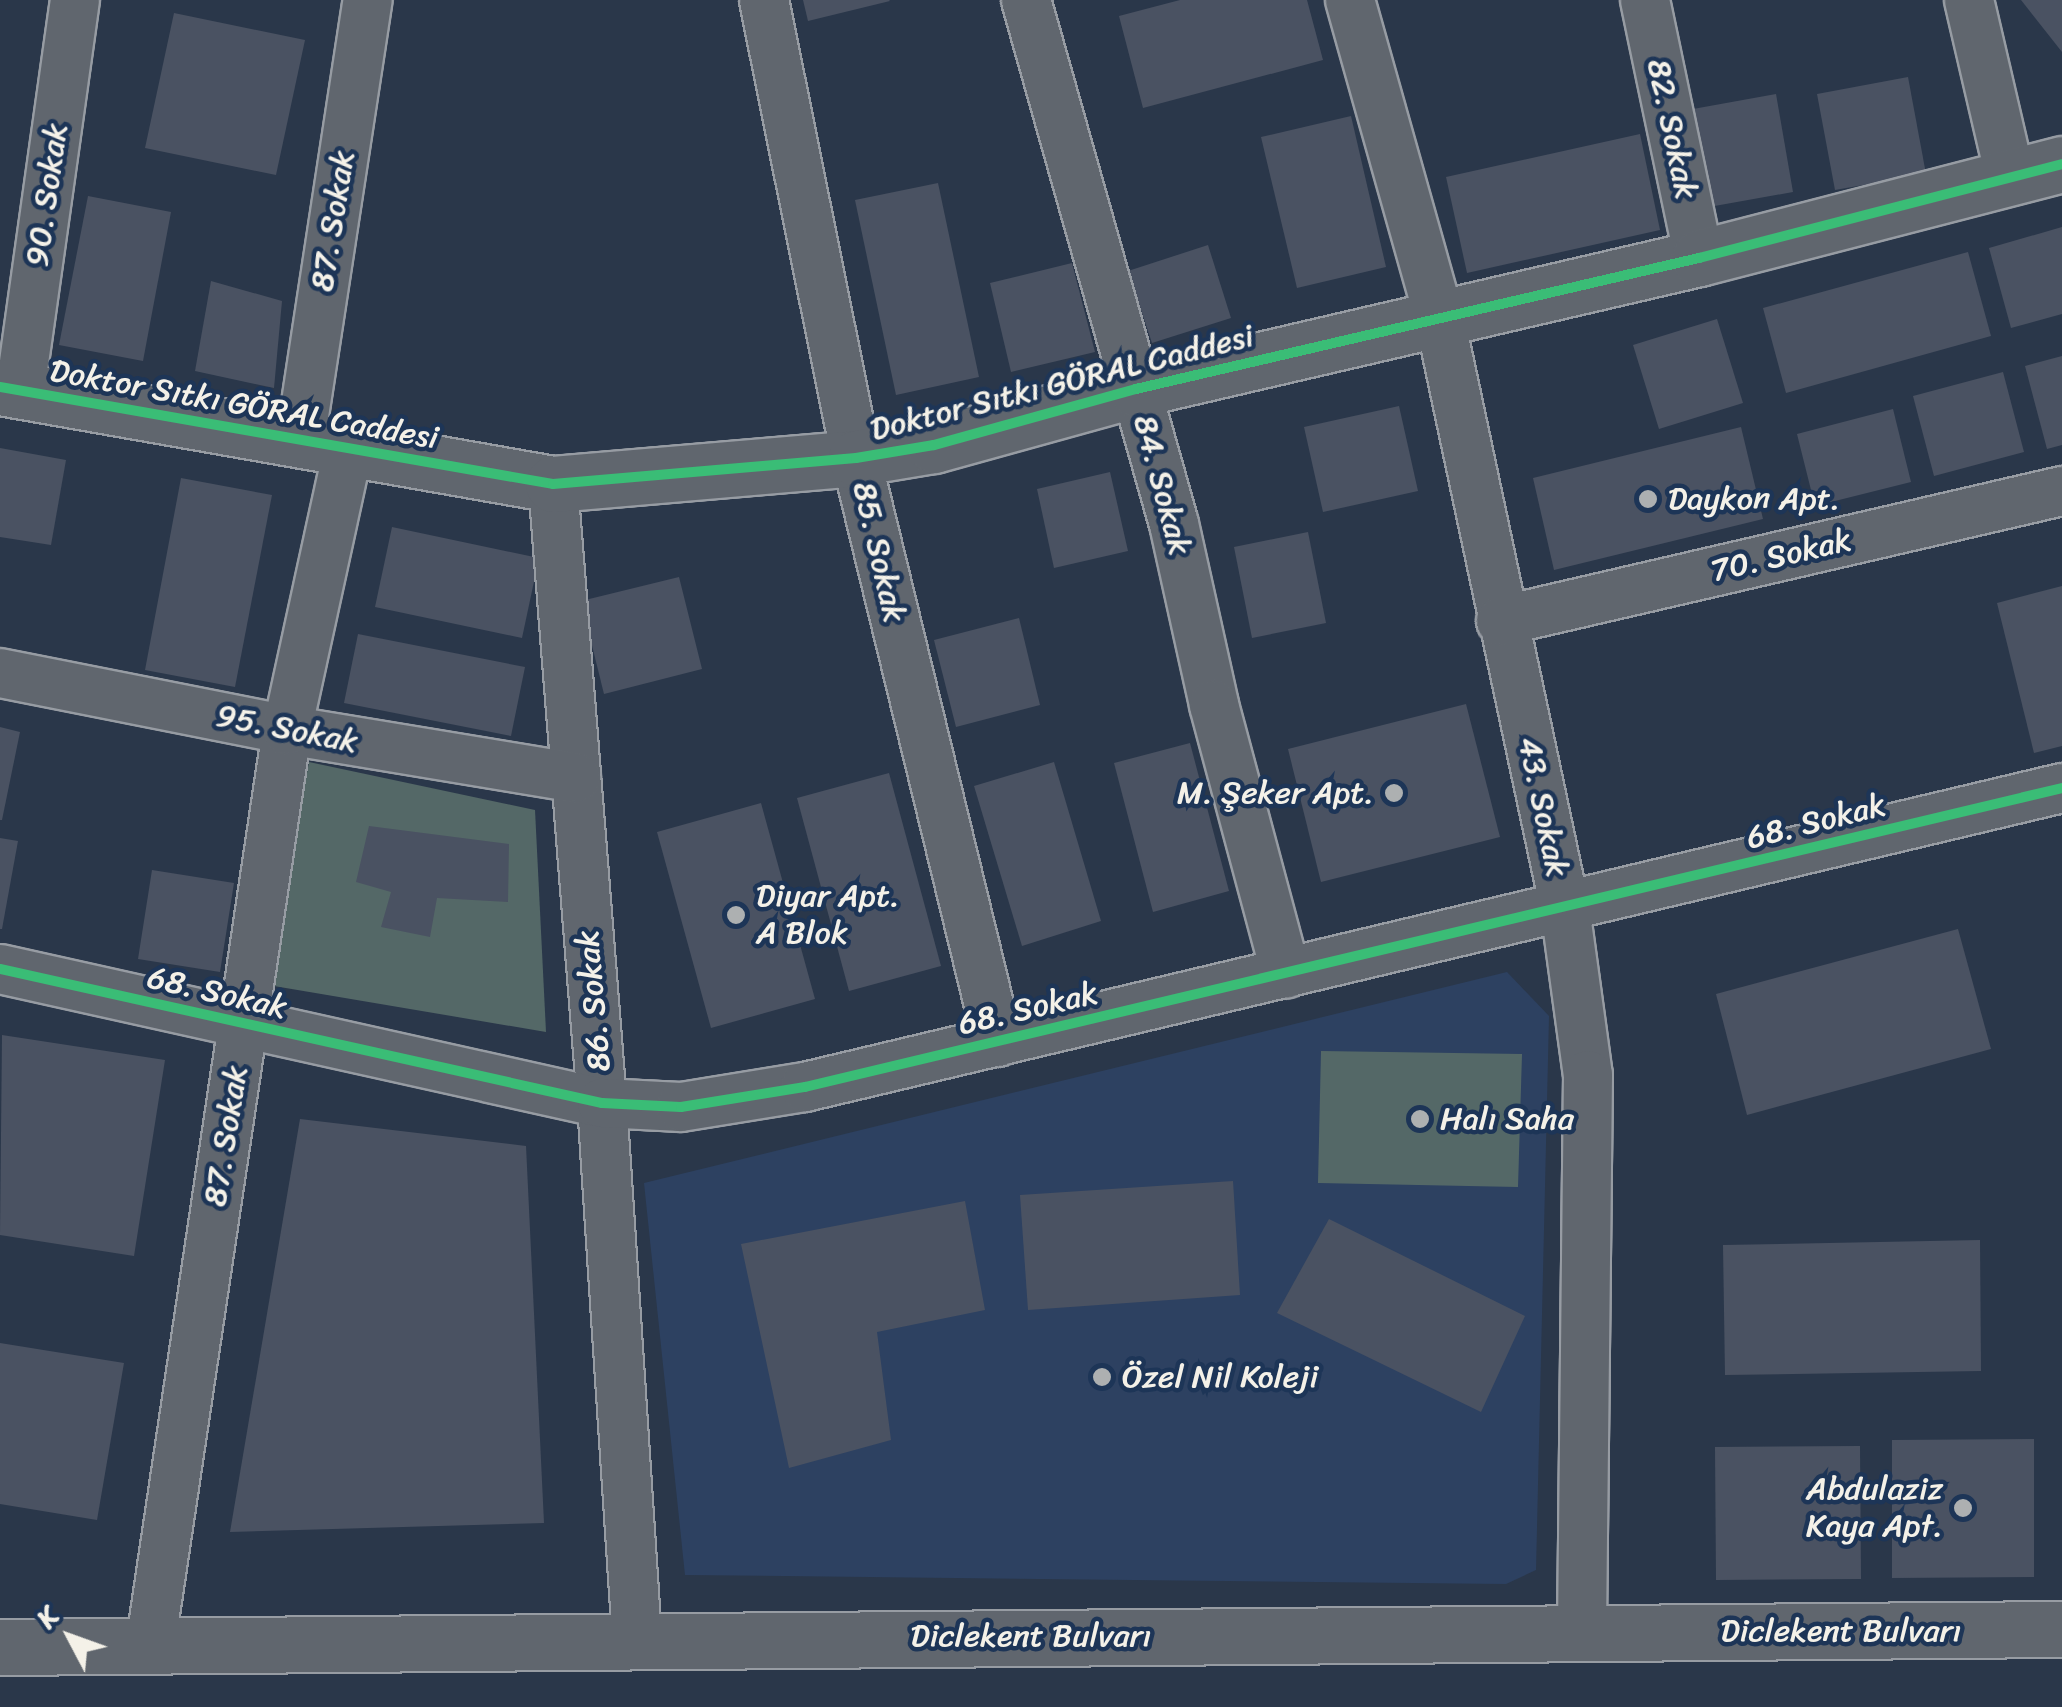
<!DOCTYPE html>
<html>
<head>
<meta charset="utf-8">
<style>
	body { margin:0 }
	#map { position:relative; width:2062px; height:1707px; overflow:hidden; background:#2a374a; font-family:Sriracha,sans-serif }
	div>[style] { position:absolute }
	[style*='--x'] { left:calc(var(--x)*1px); top:calc(var(--y)*1px); width:calc(var(--w)*1px); rotate:calc(var(--a)*1deg) }
	.built>* { inset:0; background:#2d4161 }
	.green>* { inset:0; background:#546867 }
	.building>* { inset:0; background:#4a5262 }
	.roads { filter:drop-shadow(2px 0 #979ca3) drop-shadow(-2px 0 #979ca3) drop-shadow(0 2px #979ca3) drop-shadow(0 -2px #979ca3) }
	.minor>* { height:48px; margin:-24px; padding:0 24px; transform-origin:24px; border-radius:24px; background:#60666e }
	.tertiary>* { height:55px; margin:-27.5px; padding:0 27.5px; transform-origin:27.5px; border-radius:27.5px; background:#60666e }
	.primary>* { height:55px; margin:-27.5px; padding:0 27.5px; transform-origin:27.5px; border-radius:27.5px; background:#60666e }
	.cycleway>* { height:10px; margin:-5px; padding:0 5px; transform-origin:5px; border-radius:5px; background:#3abd76 }
	.dots>* { width:28px; height:28px; translate:-50% -50%; box-sizing:border-box; border:5px solid #1d3557; border-radius:50% }
	span { translate:-50% -50%; white-space:nowrap; text-align:center; line-height:1.15; -webkit-text-stroke:9px #1d3557; paint-order:stroke }
	.street-label { font-size:32px; color:#f4f1e8 }
	.poi-label { font-size:32px; color:#f4f1e8 }
	.left { translate:0 -50%; text-align:left }
	.right { translate:-100% -50%; text-align:right }
	.north { position:absolute; left:20px; top:1587px; width:100px; height:100px; -webkit-text-stroke:8px #1d3557; paint-order:stroke; rotate:311deg; font-size:28px; font-weight:700; line-height:40px; text-align:center; color:#f4f1e8 }
	.north::after { content:''; display:block; margin:auto; width:35px; height:45px; background:#f4f1e8; clip-path:polygon(50% 0,100% 100%,50% 72%,0 100%) }
</style>
</head>
<body>
<div id="map">
	<div class="built">
		<div style="clip-path:polygon(1507px 972px,1549px 1016px,1536px 1570px,1506px 1584px,685px 1575px,644px 1183px)"></div>
	</div>
	<div class="green">
		<div style="clip-path:polygon(309px 762px,535px 810px,546px 1032px,268px 985px)"></div>
		<div style="clip-path:polygon(1321px 1051px,1522px 1054px,1518px 1187px,1318px 1183px)"></div>
	</div>
	<div class="building">
		<div style="clip-path:polygon(803px 0,889px 0,890px 1px,808px 21px)"></div>
		<div style="clip-path:polygon(1180px 0,1307px 0,1323px 60px,1143px 108px,1119px 16px)"></div>
		<div style="clip-path:polygon(2021px 0,2062px 0,2062px 52px)"></div>
		<div style="clip-path:polygon(174px 13px,305px 40px,276px 175px,145px 148px)"></div>
		<div style="clip-path:polygon(1908px 77px,1926px 174px,1835px 190px,1817px 94px)"></div>
		<div style="clip-path:polygon(1776px 94px,1793px 192px,1709px 207px,1693px 109px)"></div>
		<div style="clip-path:polygon(1351px 116px,1386px 267px,1297px 288px,1261px 137px)"></div>
		<div style="clip-path:polygon(1640px 134px,1660px 230px,1467px 273px,1446px 177px)"></div>
		<div style="clip-path:polygon(938px 183px,979px 377px,896px 395px,855px 200px)"></div>
		<div style="clip-path:polygon(88px 196px,171px 212px,143px 361px,59px 345px)"></div>
		<div style="clip-path:polygon(2062px 227px,2062px 314px,2011px 328px,1989px 248px)"></div>
		<div style="clip-path:polygon(1208px 245px,1231px 318px,1152px 343px,1128px 271px)"></div>
		<div style="clip-path:polygon(1968px 252px,1991px 336px,1786px 393px,1763px 308px)"></div>
		<div style="clip-path:polygon(1072px 263px,1095px 352px,1011px 372px,990px 283px)"></div>
		<div style="clip-path:polygon(211px 281px,282px 301px,274px 388px,195px 371px)"></div>
		<div style="clip-path:polygon(1717px 319px,1743px 403px,1659px 429px,1633px 345px)"></div>
		<div style="clip-path:polygon(2062px 356px,2062px 445px,2047px 449px,2025px 366px)"></div>
		<div style="clip-path:polygon(2003px 372px,2024px 452px,1934px 476px,1913px 396px)"></div>
		<div style="clip-path:polygon(1399px 406px,1418px 491px,1323px 512px,1304px 427px)"></div>
		<div style="clip-path:polygon(1893px 409px,1911px 482px,1815px 506px,1797px 434px)"></div>
		<div style="clip-path:polygon(1741px 427px,1763px 519px,1554px 570px,1533px 478px)"></div>
		<div style="clip-path:polygon(0 448px,66px 460px,51px 545px,0 537px)"></div>
		<div style="clip-path:polygon(1110px 472px,1128px 551px,1054px 568px,1037px 489px)"></div>
		<div style="clip-path:polygon(181px 478px,272px 495px,235px 687px,145px 670px)"></div>
		<div style="clip-path:polygon(392px 527px,539px 558px,522px 638px,375px 607px)"></div>
		<div style="clip-path:polygon(1308px 532px,1326px 623px,1252px 638px,1234px 547px)"></div>
		<div style="clip-path:polygon(679px 577px,702px 669px,604px 694px,581px 601px)"></div>
		<div style="clip-path:polygon(2062px 586px,2062px 746px,2034px 753px,1997px 603px)"></div>
		<div style="clip-path:polygon(1019px 618px,1040px 705px,956px 727px,934px 640px)"></div>
		<div style="clip-path:polygon(358px 634px,525px 667px,511px 736px,344px 703px)"></div>
		<div style="clip-path:polygon(1466px 704px,1500px 837px,1321px 882px,1288px 749px)"></div>
		<div style="clip-path:polygon(0 727px,20px 732px,2px 820px,0 820px)"></div>
		<div style="clip-path:polygon(1190px 743px,1229px 891px,1153px 912px,1114px 763px)"></div>
		<div style="clip-path:polygon(1054px 762px,1101px 921px,1022px 946px,974px 786px)"></div>
		<div style="clip-path:polygon(889px 773px,941px 966px,849px 991px,797px 798px)"></div>
		<div style="clip-path:polygon(761px 803px,815px 999px,711px 1028px,657px 832px)"></div>
		<div style="clip-path:polygon(369px 826px,509px 844px,508px 902px,437px 898px,430px 937px,381px 927px,391px 892px,356px 882px)"></div>
		<div style="clip-path:polygon(0 838px,18px 841px,2px 929px,0 929px)"></div>
		<div style="clip-path:polygon(152px 870px,234px 883px,220px 972px,138px 959px)"></div>
		<div style="clip-path:polygon(1958px 929px,1991px 1049px,1747px 1115px,1716px 994px)"></div>
		<div style="clip-path:polygon(2px 1035px,165px 1060px,134px 1256px,0 1235px)"></div>
		<div style="clip-path:polygon(300px 1119px,526px 1146px,544px 1523px,230px 1532px)"></div>
		<div style="clip-path:polygon(1233px 1181px,1240px 1295px,1028px 1310px,1020px 1195px)"></div>
		<div style="clip-path:polygon(965px 1201px,985px 1310px,877px 1332px,891px 1440px,789px 1468px,741px 1244px)"></div>
		<div style="clip-path:polygon(1329px 1219px,1525px 1316px,1481px 1412px,1277px 1313px)"></div>
		<div style="clip-path:polygon(1980px 1240px,1981px 1371px,1725px 1375px,1723px 1245px)"></div>
		<div style="clip-path:polygon(0 1343px,124px 1363px,97px 1520px,0 1504px)"></div>
		<div style="clip-path:polygon(2034px 1439px,2034px 1577px,1892px 1578px,1892px 1440px)"></div>
		<div style="clip-path:polygon(1860px 1446px,1861px 1579px,1716px 1580px,1715px 1447px)"></div>
	</div>
	<div class="roads">
		<div class="minor">
			<div style="--x:764;--y:0;--w:467;--a:78.6"></div>
			<div style="--x:856;--y:458;--w:601;--a:76.33"></div>
			<div style="--x:1026;--y:0;--w:544;--a:74.23"></div>
			<div style="--x:1174;--y:524;--w:185;--a:77.5"></div>
			<div style="--x:1214;--y:705;--w:278;--a:75"></div>
			<div style="--x:1350;--y:0;--w:332;--a:74.3"></div>
			<div style="--x:1440;--y:320;--w:601;--a:78"></div>
			<div style="--x:1565;--y:908;--w:169;--a:82.2"></div>
			<div style="--x:1588;--y:1075;--w:558;--a:90.62"></div>
			<div style="--x:1645;--y:0;--w:264;--a:78.2"></div>
			<div style="--x:1969;--y:0;--w:185;--a:76.9"></div>
			<div style="--x:20;--y:391;--w:395;--a:-82"></div>
			<div style="--x:300;--y:442;--w:447;--a:-81.3"></div>
			<div style="--x:553;--y:484;--w:621;--a:85.47"></div>
			<div style="--x:602;--y:1103;--w:536;--a:86.26"></div>
			<div style="--x:1501;--y:621;--w:576;--a:-13.05"></div>
			<div style="--x:0;--y:673;--w:293;--a:11.2"></div>
			<div style="--x:287;--y:730;--w:293;--a:9.4"></div>
			<div style="--x:0;--y:969;--w:617;--a:12.55"></div>
			<div style="--x:602;--y:1103;--w:79;--a:2.9"></div>
			<div style="--x:681;--y:1107;--w:126;--a:-9.2"></div>
			<div style="--x:805;--y:1087;--w:1292;--a:-13.38"></div>
			<div style="--x:150;--y:1647;--w:927;--a:-81.5"></div>
			<div style="--x:287;--y:730;--w:287;--a:-77.7"></div>
		</div>
		<div class="tertiary">
			<div style="--x:0;--y:387;--w:561;--a:9.95"></div>
			<div style="--x:553;--y:484;--w:304;--a:-4.9"></div>
			<div style="--x:856;--y:458;--w:79;--a:-9.5"></div>
			<div style="--x:934;--y:445;--w:210;--a:-15.5"></div>
			<div style="--x:1136;--y:389;--w:578;--a:-13.1"></div>
			<div style="--x:1699;--y:258;--w:375;--a:-14.5"></div>
		</div>
		<div class="primary">
			<div style="--x:0;--y:1647;--w:2062;--a:-0.5"></div>
		</div>
	</div>
	<div class="cycleway">
		<div style="--x:0;--y:387;--w:561;--a:9.95"></div>
		<div style="--x:553;--y:484;--w:304;--a:-4.9"></div>
		<div style="--x:856;--y:458;--w:79;--a:-9.5"></div>
		<div style="--x:934;--y:445;--w:210;--a:-15.5"></div>
		<div style="--x:1136;--y:389;--w:578;--a:-13.1"></div>
		<div style="--x:1699;--y:258;--w:375;--a:-14.5"></div>
		<div style="--x:0;--y:969;--w:617;--a:12.55"></div>
		<div style="--x:602;--y:1103;--w:79;--a:2.9"></div>
		<div style="--x:681;--y:1107;--w:126;--a:-9.2"></div>
		<div style="--x:805;--y:1087;--w:1292;--a:-13.38"></div>
	</div>
	<div class="dots">
		<div style="left:1648px;top:499px;background:#adb0b1"></div>
		<div style="left:1394px;top:793px;background:#adb0b1"></div>
		<div style="left:736px;top:915px;background:#adb0b1"></div>
		<div style="left:1420px;top:1119px;background:#adb0b1"></div>
		<div style="left:1102px;top:1377px;background:#adb0b1"></div>
		<div style="left:1963px;top:1508px;background:#adb0b1"></div>
	</div>
	<div class="street-label">
		<span style="left:1672px;top:129px;rotate:78deg">82. Sokak</span>
		<span style="left:47px;top:195px;rotate:-82deg">90. Sokak</span>
		<span style="left:333px;top:221px;rotate:-81deg">87. Sokak</span>
		<span style="left:1062px;top:383px;rotate:-14deg">Doktor Sıtkı GÖRAL Caddesi</span>
		<span style="left:244px;top:405px;rotate:10deg">Doktor Sıtkı GÖRAL Caddesi</span>
		<span style="left:1162px;top:485px;rotate:75deg">84. Sokak</span>
		<span style="left:879px;top:552px;rotate:77deg">85. Sokak</span>
		<span style="left:1781px;top:556px;rotate:-13deg">70. Sokak</span>
		<span style="left:287px;top:729px;rotate:11deg">95. Sokak</span>
		<span style="left:1543px;top:807px;rotate:78deg">43. Sokak</span>
		<span style="left:1816px;top:822px;rotate:-14deg">68. Sokak</span>
		<span style="left:217px;top:993px;rotate:13deg">68. Sokak</span>
		<span style="left:594px;top:1001px;rotate:-95deg">86. Sokak</span>
		<span style="left:1028px;top:1009px;rotate:-13deg">68. Sokak</span>
		<span style="left:226px;top:1136px;rotate:-81deg">87. Sokak</span>
		<span style="left:1841px;top:1631px">Diclekent Bulvarı</span>
		<span style="left:1031px;top:1636px">Diclekent Bulvarı</span>
	</div>
	<div class="poi-label">
		<span class="left" style="left:1668px;top:499px">Daykon Apt.</span>
		<span class="right" style="left:1374px;top:793px">M. Şeker Apt.</span>
		<span class="left" style="left:756px;top:915px">Diyar Apt.<br>A Blok</span>
		<span class="left" style="left:1440px;top:1119px">Halı Saha</span>
		<span class="left" style="left:1122px;top:1377px">Özel Nil Koleji</span>
		<span class="right" style="left:1943px;top:1508px">Abdulaziz<br>Kaya Apt.</span>
	</div>
	<div class="north">K</div>
</div>
</body>
</html>
